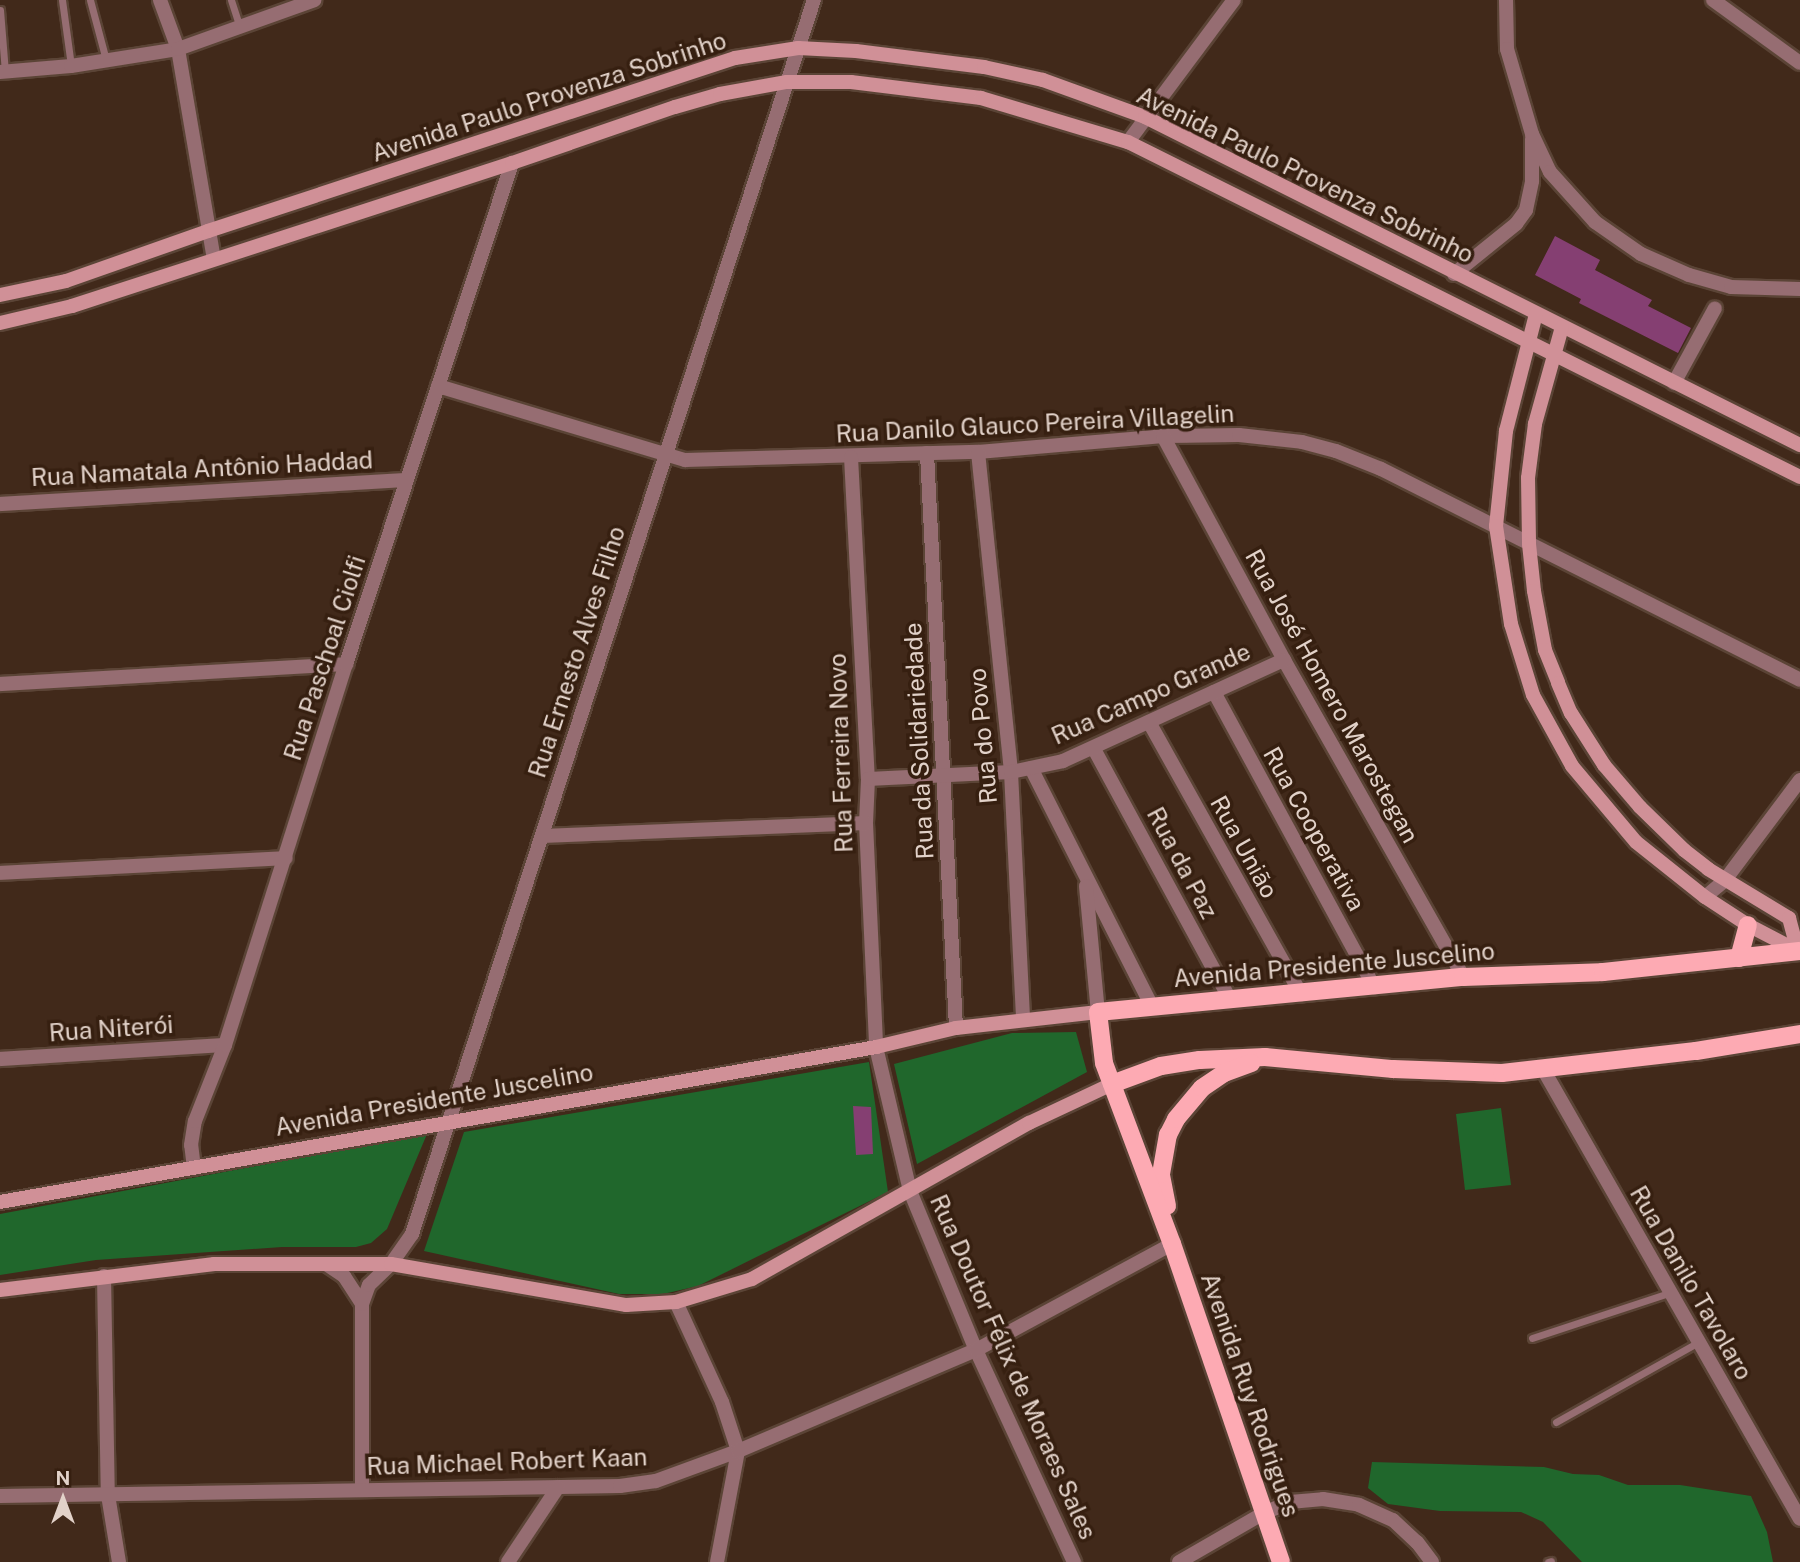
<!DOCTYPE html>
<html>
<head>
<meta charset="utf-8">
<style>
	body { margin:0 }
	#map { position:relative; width:1800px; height:1562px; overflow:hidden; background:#41291a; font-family:"Public Sans",sans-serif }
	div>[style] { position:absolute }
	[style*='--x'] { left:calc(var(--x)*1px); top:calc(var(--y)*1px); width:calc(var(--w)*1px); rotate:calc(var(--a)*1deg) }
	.green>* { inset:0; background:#20672c }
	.building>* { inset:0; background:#853f72 }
	.roads { filter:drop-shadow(2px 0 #5b4436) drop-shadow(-2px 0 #5b4436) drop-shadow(0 2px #5b4436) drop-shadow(0 -2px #5b4436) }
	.service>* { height:7px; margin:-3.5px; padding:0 3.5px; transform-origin:3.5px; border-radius:3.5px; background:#966d72 }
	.minor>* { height:14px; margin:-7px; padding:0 7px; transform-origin:7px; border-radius:7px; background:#966d72 }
	.tertiary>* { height:14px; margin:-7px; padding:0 7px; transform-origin:7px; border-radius:7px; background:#966d72 }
	.secondary>* { height:14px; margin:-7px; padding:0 7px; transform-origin:7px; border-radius:7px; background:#d09097 }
	.primary>* { height:18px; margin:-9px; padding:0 9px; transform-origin:9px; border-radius:9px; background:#fdaab3 }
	span { translate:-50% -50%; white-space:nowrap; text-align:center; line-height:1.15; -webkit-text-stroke:7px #361f10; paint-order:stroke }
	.street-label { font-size:24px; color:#e2d2c9 }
	.north { position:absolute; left:28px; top:1464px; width:70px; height:70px; -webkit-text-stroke:5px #361f10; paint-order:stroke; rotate:0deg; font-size:19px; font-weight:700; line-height:28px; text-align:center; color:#e2d2c9 }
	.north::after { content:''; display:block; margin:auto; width:24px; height:32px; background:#e2d2c9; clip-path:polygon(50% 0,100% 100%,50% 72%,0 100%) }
</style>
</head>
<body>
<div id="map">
	<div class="green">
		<div style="clip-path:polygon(1076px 1032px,1087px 1072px,917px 1164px,894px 1064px,1012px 1033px)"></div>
		<div style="clip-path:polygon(869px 1062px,888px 1192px,698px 1286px,663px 1294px,619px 1294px,424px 1251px,464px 1132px)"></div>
		<div style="clip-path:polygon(1501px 1108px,1511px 1185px,1465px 1190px,1456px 1114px)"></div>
		<div style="clip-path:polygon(427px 1134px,387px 1229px,371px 1243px,356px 1247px,282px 1247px,96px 1260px,0 1275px,0 1214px)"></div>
		<div style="clip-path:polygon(1372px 1462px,1544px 1467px,1573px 1474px,1599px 1475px,1628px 1485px,1680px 1485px,1751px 1496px,1767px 1532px,1773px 1562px,1582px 1562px,1543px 1522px,1521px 1512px,1440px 1511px,1388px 1504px,1368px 1488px)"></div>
	</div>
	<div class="building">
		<div style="clip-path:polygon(1555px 236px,1600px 260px,1595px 270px,1652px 300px,1648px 306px,1691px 328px,1678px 353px,1579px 303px,1581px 299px,1535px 275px)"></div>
		<div style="clip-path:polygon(853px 1106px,871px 1107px,873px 1154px,856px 1155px)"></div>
	</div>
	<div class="roads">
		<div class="service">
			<div style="--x:62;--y:0;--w:67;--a:82.2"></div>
			<div style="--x:90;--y:0;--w:62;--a:75.1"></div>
			<div style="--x:231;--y:0;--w:28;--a:72"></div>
			<div style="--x:0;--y:10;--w:62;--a:85.4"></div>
			<div style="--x:1532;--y:1338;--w:144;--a:-18.2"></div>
			<div style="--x:1556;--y:1422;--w:162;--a:-29.3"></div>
			<div style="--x:1548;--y:1562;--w:3;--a:-18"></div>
		</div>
		<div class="minor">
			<div style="--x:160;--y:0;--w:52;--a:69.8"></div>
			<div style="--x:178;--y:49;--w:213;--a:80.3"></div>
			<div style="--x:1506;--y:0;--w:49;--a:88.8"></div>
			<div style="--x:1507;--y:49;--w:89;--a:73.6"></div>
			<div style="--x:1532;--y:134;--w:42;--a:64.7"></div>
			<div style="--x:1550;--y:172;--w:67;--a:48"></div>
			<div style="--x:1595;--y:222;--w:56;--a:34.8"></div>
			<div style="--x:1641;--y:254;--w:52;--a:23.6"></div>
			<div style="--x:1689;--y:275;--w:44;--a:15.9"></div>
			<div style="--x:1731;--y:287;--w:69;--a:1.7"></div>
			<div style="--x:0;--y:72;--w:71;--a:-4.8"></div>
			<div style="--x:71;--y:66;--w:108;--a:-9"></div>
			<div style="--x:178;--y:49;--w:145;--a:-19.7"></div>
			<div style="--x:1128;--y:142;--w:177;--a:-53.3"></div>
			<div style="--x:1454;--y:274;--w:80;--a:-38.9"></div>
			<div style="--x:1516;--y:224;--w:17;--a:-54"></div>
			<div style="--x:1526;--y:210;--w:30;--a:-78"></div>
			<div style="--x:1532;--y:181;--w:42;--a:-90"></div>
			<div style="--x:1674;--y:383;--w:85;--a:-61.3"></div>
			<div style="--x:438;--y:386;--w:258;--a:16.7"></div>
			<div style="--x:685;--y:460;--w:293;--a:-1.6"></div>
			<div style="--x:978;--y:452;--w:186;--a:-4.9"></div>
			<div style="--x:1163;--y:436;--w:76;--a:-0.8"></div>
			<div style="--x:1239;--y:435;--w:63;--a:6.3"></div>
			<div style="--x:1302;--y:442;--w:35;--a:15"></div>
			<div style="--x:1336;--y:451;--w:48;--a:21.8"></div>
			<div style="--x:1381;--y:469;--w:469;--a:26.7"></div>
			<div style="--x:1163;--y:436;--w:255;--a:61.6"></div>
			<div style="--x:1284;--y:660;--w:364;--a:60.5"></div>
			<div style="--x:978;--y:452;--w:322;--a:84.1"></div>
			<div style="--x:1011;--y:772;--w:246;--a:87.2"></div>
			<div style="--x:927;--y:453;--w:576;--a:87.11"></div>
			<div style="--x:851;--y:457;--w:322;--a:87"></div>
			<div style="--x:868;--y:779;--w:44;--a:92.6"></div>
			<div style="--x:866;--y:823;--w:224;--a:87.4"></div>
			<div style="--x:876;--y:1047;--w:148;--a:76.7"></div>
			<div style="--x:910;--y:1191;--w:172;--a:67.5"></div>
			<div style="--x:976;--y:1350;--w:234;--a:65.2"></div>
			<div style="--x:0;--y:504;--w:407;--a:-3.4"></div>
			<div style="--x:0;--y:684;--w:347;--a:-3.3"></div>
			<div style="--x:1214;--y:692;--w:336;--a:61.5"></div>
			<div style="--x:1149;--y:722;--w:312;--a:60.8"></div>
			<div style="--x:1094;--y:749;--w:285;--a:61.5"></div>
			<div style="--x:1031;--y:768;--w:266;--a:63.1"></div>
			<div style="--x:868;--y:779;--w:143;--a:-2.8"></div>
			<div style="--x:1011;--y:772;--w:53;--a:-11.9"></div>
			<div style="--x:1063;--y:761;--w:243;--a:-24.6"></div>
			<div style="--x:543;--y:836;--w:323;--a:-2.3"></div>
			<div style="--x:0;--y:873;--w:286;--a:-3"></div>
			<div style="--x:1086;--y:886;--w:127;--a:84.6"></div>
			<div style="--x:1705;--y:897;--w:26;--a:-40"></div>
			<div style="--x:1725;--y:880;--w:125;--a:-53.1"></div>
			<div style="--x:0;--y:1059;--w:225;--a:-3.6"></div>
			<div style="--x:1543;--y:1069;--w:518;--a:60.27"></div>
			<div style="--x:194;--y:1168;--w:23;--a:-97"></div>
			<div style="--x:191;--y:1145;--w:24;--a:-81"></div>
			<div style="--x:195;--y:1121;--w:82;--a:-68.5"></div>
			<div style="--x:225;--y:1045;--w:400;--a:-72.4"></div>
			<div style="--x:346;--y:664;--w:528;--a:-71.67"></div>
			<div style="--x:326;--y:1264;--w:22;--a:34"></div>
			<div style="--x:344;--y:1276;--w:33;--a:57"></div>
			<div style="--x:104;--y:1276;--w:219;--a:89"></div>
			<div style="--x:108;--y:1495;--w:68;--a:80.7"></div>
			<div style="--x:676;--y:1302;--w:110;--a:65.3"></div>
			<div style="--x:722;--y:1402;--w:52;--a:71.9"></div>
			<div style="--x:738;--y:1451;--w:113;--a:100.7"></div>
			<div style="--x:362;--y:1489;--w:185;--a:-90"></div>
			<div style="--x:362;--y:1304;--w:20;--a:-70"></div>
			<div style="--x:369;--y:1285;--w:30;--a:-44"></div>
			<div style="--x:0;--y:1496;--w:620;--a:-0.92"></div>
			<div style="--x:620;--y:1486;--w:36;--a:-8"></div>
			<div style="--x:656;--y:1481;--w:87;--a:-20.1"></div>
			<div style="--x:738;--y:1451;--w:259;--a:-23"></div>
			<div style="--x:976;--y:1350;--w:223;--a:-28.4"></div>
			<div style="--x:508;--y:1562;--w:90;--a:-56.3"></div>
			<div style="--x:1179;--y:1562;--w:98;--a:-30"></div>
			<div style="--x:1264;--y:1513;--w:28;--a:-23"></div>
			<div style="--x:1290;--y:1502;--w:33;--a:-5"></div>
			<div style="--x:1323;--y:1499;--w:36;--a:9"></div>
			<div style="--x:1359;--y:1505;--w:37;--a:24"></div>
			<div style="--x:1393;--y:1520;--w:33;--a:43"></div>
			<div style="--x:1417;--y:1542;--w:25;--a:53"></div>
		</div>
		<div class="tertiary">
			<div style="--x:1713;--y:0;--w:107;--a:35.9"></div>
			<div style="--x:391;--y:1264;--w:37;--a:-55"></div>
			<div style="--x:412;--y:1234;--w:1298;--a:-71.96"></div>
		</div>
		<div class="secondary">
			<div style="--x:0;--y:295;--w:67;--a:-12"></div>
			<div style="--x:66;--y:281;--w:151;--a:-19.4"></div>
			<div style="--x:208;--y:231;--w:555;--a:-18.17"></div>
			<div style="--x:735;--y:58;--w:64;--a:-9"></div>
			<div style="--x:798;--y:48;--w:58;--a:3"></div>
			<div style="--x:856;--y:51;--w:129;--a:7.1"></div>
			<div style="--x:984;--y:67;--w:60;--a:12.4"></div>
			<div style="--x:1043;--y:80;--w:109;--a:19.9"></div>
			<div style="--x:1145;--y:117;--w:733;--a:26.6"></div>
			<div style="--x:1536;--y:314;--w:121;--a:104.4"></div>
			<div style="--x:1506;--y:431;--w:96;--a:96"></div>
			<div style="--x:1496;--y:526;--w:99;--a:81.3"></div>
			<div style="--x:1511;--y:624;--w:74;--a:72.8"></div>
			<div style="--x:1533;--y:695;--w:81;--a:61.2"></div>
			<div style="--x:1572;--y:766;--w:99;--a:49.9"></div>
			<div style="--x:1636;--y:842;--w:88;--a:38.6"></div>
			<div style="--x:1705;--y:897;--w:51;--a:33.1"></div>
			<div style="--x:1748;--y:925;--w:56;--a:27.5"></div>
			<div style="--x:0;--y:323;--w:74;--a:-13.3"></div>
			<div style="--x:72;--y:306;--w:463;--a:-18"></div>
			<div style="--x:512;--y:163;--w:172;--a:-19"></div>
			<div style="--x:675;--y:107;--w:47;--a:-16.1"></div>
			<div style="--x:720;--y:94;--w:68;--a:-10.2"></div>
			<div style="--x:787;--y:82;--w:64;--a:0"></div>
			<div style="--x:851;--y:82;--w:131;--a:7"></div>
			<div style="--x:981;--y:98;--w:153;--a:16.7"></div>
			<div style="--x:1128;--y:142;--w:751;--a:26.5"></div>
			<div style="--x:1562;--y:327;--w:101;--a:105.6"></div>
			<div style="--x:1535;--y:424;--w:54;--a:97.4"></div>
			<div style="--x:1528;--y:478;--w:66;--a:89.1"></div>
			<div style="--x:1529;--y:544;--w:47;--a:83.9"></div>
			<div style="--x:1534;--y:591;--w:60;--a:79.4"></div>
			<div style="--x:1545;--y:650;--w:35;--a:68"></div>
			<div style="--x:1558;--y:683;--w:33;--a:67"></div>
			<div style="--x:1571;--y:713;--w:62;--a:57.6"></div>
			<div style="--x:1604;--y:765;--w:55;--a:49.4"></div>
			<div style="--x:1640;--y:807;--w:62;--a:44.3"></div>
			<div style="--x:1684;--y:850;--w:31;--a:38"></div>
			<div style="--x:1708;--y:869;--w:95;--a:31.2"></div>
			<div style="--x:1789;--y:918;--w:34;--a:75"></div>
			<div style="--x:0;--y:1202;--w:890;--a:-10.03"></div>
			<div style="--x:876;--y:1047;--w:82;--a:-13.4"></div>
			<div style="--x:956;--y:1028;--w:143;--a:-6.4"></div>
			<div style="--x:0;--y:1290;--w:216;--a:-6.9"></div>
			<div style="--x:214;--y:1264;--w:177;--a:0"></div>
			<div style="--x:391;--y:1264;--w:239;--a:9.9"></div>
			<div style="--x:626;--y:1305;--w:50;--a:-3.4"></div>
			<div style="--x:676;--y:1302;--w:79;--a:-16.8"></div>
			<div style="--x:752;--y:1279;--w:318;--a:-29.4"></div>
			<div style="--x:1029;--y:1123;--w:92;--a:-25.2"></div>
		</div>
		<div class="primary">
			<div style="--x:1739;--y:958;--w:34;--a:-75"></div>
			<div style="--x:1112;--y:1084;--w:52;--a:-20.2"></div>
			<div style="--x:1161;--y:1066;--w:39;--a:-9"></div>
			<div style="--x:1200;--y:1060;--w:65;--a:-2.6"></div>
			<div style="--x:1265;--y:1057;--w:129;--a:5.4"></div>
			<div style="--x:1393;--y:1069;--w:109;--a:2.1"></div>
			<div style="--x:1502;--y:1073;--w:195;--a:-6.5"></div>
			<div style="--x:1696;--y:1051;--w:105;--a:-9.3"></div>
			<div style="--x:1167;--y:1206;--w:33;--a:-101"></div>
			<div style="--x:1161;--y:1174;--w:40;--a:-80"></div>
			<div style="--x:1168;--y:1135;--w:18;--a:-63"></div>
			<div style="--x:1176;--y:1119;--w:40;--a:-50"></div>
			<div style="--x:1202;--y:1088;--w:27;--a:-34"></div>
			<div style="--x:1224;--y:1073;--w:29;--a:-20"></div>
			<div style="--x:1281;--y:1562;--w:336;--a:-108.9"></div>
			<div style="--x:1172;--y:1244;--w:193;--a:-110.6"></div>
			<div style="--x:1104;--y:1063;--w:51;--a:-96.7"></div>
			<div style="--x:1098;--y:1012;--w:367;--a:-5.5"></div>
			<div style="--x:1463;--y:977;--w:140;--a:-2"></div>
			<div style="--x:1603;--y:972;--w:198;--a:-6.1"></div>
		</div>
	</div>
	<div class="street-label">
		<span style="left:549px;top:97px;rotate:-18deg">Avenida Paulo Provenza Sobrinho</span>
		<span style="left:1305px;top:175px;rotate:26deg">Avenida Paulo Provenza Sobrinho</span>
		<span style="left:1035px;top:424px;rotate:-3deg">Rua Danilo Glauco Pereira Villagelin</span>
		<span style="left:202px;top:469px;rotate:-3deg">Rua Namatala Antônio Haddad</span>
		<span style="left:577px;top:652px;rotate:-72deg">Rua Ernesto Alves Filho</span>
		<span style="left:325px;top:658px;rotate:-72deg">Rua Paschoal Ciolfi</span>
		<span style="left:1151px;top:694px;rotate:-24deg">Rua Campo Grande</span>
		<span style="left:1332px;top:696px;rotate:61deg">Rua José Homero Marostegan</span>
		<span style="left:983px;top:736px;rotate:-95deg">Rua do Povo</span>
		<span style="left:919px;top:741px;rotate:-93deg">Rua da Solidariedade</span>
		<span style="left:841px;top:753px;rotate:-92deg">Rua Ferreira Novo</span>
		<span style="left:1314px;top:829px;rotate:61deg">Rua Cooperativa</span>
		<span style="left:1244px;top:847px;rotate:61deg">Rua União</span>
		<span style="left:1182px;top:863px;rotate:62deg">Rua da Paz</span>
		<span style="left:1334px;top:965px;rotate:-5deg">Avenida Presidente Juscelino</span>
		<span style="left:111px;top:1029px;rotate:-4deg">Rua Niterói</span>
		<span style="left:434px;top:1100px;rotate:-10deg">Avenida Presidente Juscelino</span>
		<span style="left:1691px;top:1283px;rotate:60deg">Rua Danilo Tavolaro</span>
		<span style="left:1013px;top:1367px;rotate:66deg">Rua Doutor Félix de Moraes Sales</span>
		<span style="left:1250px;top:1395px;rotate:71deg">Avenida Ruy Rodrigues</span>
		<span style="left:507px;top:1462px;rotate:-2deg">Rua Michael Robert Kaan</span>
	</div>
	<div class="north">N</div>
</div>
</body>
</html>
